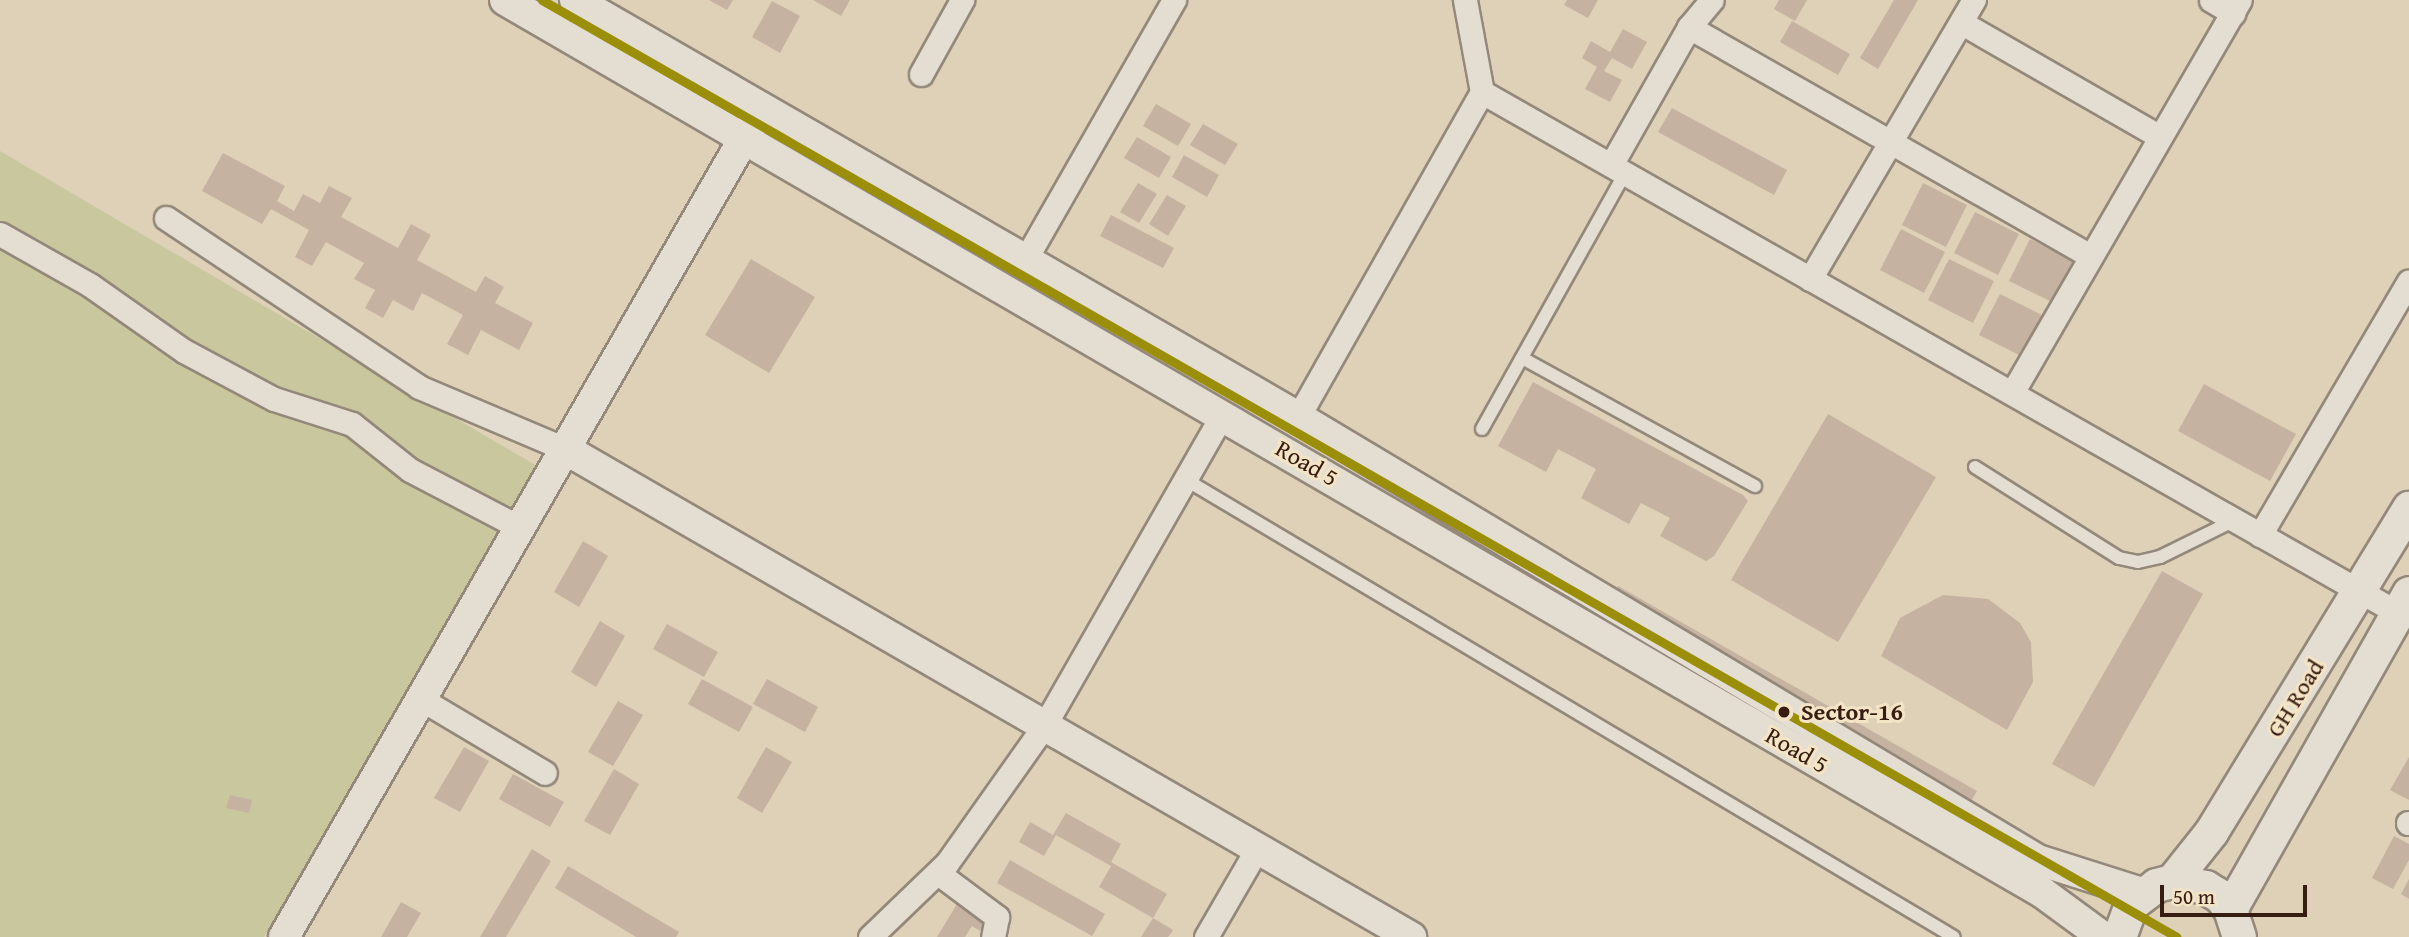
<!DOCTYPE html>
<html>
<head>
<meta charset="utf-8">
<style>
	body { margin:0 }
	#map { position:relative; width:2409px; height:937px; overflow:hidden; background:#ded1b8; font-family:"Gentium Book Plus",serif }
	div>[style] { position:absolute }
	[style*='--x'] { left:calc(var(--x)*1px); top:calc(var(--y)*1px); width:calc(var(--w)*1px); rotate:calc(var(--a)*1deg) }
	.green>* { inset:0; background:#c8c79e }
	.building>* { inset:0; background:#c6b2a1 }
	.roads { filter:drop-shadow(2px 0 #93887a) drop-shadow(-2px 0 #93887a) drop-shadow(0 2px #93887a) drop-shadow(0 -2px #93887a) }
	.service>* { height:12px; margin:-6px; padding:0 6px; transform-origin:6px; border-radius:6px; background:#e4ddd1 }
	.minor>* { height:23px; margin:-11.5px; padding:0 11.5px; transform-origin:11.5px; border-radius:11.5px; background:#e4ddd1 }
	.tertiary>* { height:30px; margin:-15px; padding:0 15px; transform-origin:15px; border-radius:15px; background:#e4ddd1 }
	.secondary>* { height:33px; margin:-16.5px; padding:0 16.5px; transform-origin:16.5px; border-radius:16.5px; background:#e4ddd1 }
	.metro-1>* { height:9px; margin:-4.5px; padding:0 4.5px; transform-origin:4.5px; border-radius:4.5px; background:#9b8e09 }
	.dots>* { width:19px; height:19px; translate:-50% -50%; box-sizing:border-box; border:4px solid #f4e4c6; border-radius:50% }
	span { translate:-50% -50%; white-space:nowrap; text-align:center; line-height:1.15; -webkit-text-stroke:6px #f4e4c6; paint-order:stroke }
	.street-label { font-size:24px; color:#371c12 }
	.stop-label { font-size:24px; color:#371c12; font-weight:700 }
	.left { translate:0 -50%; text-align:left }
	.scale { position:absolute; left:2160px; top:885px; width:147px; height:32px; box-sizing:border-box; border:4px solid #371c12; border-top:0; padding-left:9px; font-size:21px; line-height:24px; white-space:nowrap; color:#371c12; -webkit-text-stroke:5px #f4e4c6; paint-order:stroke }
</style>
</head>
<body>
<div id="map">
	<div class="green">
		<div style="clip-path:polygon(0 151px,537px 466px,264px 937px,0 937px)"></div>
	</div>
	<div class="building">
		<div style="clip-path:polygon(709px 0,733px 0,727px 10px)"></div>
		<div style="clip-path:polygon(813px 0,850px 0,841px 16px)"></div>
		<div style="clip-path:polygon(1567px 0,1598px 0,1588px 18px,1564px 5px)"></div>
		<div style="clip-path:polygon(1779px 0,1807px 0,1795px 21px,1774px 9px)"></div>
		<div style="clip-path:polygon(1894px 0,1918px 0,1878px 69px,1860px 58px)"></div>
		<div style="clip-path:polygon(772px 1px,800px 16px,780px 53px,752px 37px)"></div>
		<div style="clip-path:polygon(1792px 21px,1850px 54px,1838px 75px,1780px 42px)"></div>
		<div style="clip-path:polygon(1623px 29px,1647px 42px,1632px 69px,1612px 58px,1604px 71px,1622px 80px,1610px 102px,1585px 89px,1597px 67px,1582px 58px,1591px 41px,1610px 52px)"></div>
		<div style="clip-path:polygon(1156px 104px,1191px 124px,1178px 146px,1143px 126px)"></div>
		<div style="clip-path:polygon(1672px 108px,1787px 170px,1774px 195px,1658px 132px)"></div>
		<div style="clip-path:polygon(1203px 124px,1238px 144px,1225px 165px,1190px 145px)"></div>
		<div style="clip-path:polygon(1137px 137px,1171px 157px,1159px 178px,1124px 158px)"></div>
		<div style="clip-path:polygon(223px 153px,285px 186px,277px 201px,294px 211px,303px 194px,320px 203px,329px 186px,352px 198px,341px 217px,398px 248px,411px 224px,431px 235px,417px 260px,476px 292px,485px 276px,504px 287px,495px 303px,533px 323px,519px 350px,481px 330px,468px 355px,447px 344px,463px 315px,422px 293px,413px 311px,393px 300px,383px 318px,365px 308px,375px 290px,354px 279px,364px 263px,326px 242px,312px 266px,295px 257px,309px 230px,271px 209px,262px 224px,202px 191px)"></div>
		<div style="clip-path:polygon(1184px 155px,1219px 175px,1207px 197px,1172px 177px)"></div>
		<div style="clip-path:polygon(1138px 183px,1157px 194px,1139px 223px,1120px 212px)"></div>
		<div style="clip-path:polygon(1923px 183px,1967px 205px,1946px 247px,1902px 225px)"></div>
		<div style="clip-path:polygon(1167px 195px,1186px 206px,1168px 236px,1149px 224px)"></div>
		<div style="clip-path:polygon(1975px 212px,2019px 234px,1998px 275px,1954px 253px)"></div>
		<div style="clip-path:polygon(1111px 215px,1174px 248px,1163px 268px,1100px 236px)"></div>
		<div style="clip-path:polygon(1901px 229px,1945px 252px,1924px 293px,1880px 270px)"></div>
		<div style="clip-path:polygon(2030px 239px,2075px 262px,2054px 303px,2009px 281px)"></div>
		<div style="clip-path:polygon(751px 259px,815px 297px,769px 373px,705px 335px)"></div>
		<div style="clip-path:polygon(1949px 259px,1994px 281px,1973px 323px,1928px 300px)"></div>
		<div style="clip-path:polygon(2000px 294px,2044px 316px,2023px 357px,1979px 335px)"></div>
		<div style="clip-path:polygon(1533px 382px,1743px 495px,1748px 501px,1714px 556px,1706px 561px,1660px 536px,1670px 518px,1641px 503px,1629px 524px,1581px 498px,1596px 469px,1558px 449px,1546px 472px,1498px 446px)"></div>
		<div style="clip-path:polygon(2204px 384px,2296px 434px,2270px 481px,2178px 431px)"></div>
		<div style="clip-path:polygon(1828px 414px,1936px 477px,1838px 642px,1731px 580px)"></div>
		<div style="clip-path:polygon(583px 541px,608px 556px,579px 607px,554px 592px)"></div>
		<div style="clip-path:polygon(2162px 571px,2203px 594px,2094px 787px,2052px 764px)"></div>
		<div style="clip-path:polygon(1618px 586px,1977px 791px,1946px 844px,1587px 639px)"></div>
		<div style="clip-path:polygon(1943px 595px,1988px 599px,2020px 623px,2031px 642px,2033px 682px,2007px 730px,1881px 656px,1900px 618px)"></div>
		<div style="clip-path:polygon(600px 621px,625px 636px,596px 687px,571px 672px)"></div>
		<div style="clip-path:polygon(667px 624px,718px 652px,704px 677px,653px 649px)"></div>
		<div style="clip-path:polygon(702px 679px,753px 707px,739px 732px,688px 704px)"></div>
		<div style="clip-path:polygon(767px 679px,818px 707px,805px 732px,753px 704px)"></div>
		<div style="clip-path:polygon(618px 701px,643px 715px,613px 766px,588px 752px)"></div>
		<div style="clip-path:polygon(464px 747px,489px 761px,460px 812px,434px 798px)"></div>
		<div style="clip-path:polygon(766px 747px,792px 762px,762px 813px,737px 798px)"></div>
		<div style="clip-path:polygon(2409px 757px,2409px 800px,2390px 790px)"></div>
		<div style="clip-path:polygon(614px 769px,639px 784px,610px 835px,584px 821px)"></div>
		<div style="clip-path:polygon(513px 774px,564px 802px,550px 827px,499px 799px)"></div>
		<div style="clip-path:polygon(230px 795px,252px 800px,249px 813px,226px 808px)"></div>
		<div style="clip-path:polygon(1066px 813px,1121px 844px,1111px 862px,1167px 894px,1153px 918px,1099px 887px,1111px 866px,1056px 835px,1044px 856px,1019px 842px,1030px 822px,1053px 835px)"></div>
		<div style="clip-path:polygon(2394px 836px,2409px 844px,2409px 860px,2393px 889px,2372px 878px)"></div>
		<div style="clip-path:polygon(532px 849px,551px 861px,506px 937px,480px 937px)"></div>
		<div style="clip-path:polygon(1010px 860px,1105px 914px,1092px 936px,997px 883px)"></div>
		<div style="clip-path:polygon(568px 866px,679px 932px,676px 937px,636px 937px,555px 888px)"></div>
		<div style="clip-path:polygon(2409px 879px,2409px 899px,2401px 894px)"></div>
		<div style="clip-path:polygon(960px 899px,989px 915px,980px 931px,972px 926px,965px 937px,937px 937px)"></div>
		<div style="clip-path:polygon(401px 902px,421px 913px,407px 937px,381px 937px)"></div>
		<div style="clip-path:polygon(1153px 918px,1173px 930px,1168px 937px,1141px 937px)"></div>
	</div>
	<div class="roads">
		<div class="service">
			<div style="--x:1522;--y:358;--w:266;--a:28.8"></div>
			<div style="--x:1482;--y:429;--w:293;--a:-60.8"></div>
			<div style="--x:1975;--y:467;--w:170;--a:32.3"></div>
			<div style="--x:2119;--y:558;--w:19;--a:12"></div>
			<div style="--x:2138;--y:562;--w:23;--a:-13"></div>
			<div style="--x:2160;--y:557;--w:84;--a:-26.3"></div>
			<div style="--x:1188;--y:481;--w:891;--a:30.77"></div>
		</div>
		<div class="minor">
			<div style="--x:2211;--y:0;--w:26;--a:31"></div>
			<div style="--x:1962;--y:23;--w:228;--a:29.9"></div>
			<div style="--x:1689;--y:27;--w:462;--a:29.7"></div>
			<div style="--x:921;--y:74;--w:85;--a:-61"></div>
			<div style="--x:1482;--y:92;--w:1054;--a:29.63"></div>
			<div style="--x:1611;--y:165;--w:159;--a:-60.5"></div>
			<div style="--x:1689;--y:27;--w:35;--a:-50"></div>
			<div style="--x:166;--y:218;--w:304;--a:33.7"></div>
			<div style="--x:419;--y:387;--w:159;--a:23"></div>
			<div style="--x:0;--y:234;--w:103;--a:29.5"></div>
			<div style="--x:90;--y:285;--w:115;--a:35.1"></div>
			<div style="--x:184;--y:351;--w:102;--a:28.1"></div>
			<div style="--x:274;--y:399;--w:82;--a:17.8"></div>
			<div style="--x:352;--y:424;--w:74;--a:38.4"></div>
			<div style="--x:410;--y:470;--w:123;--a:27.6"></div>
			<div style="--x:1025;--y:260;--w:300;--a:-60.2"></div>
			<div style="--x:1810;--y:279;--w:324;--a:-59.6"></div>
			<div style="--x:2012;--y:393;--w:454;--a:-59.9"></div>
			<div style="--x:1298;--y:417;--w:373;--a:-60.5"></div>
			<div style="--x:1482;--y:92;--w:94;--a:-100.5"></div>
			<div style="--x:2260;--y:535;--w:294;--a:-59.6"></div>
			<div style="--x:421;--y:699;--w:144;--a:30.8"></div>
			<div style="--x:2408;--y:823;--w:1;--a:0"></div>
			<div style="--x:938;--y:873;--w:74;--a:36.7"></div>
			<div style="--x:997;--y:917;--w:20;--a:101"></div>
			<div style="--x:870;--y:937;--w:107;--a:-43.9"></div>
			<div style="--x:947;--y:863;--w:168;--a:-54.7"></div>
			<div style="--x:1044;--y:726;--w:360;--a:-60.2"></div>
			<div style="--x:1206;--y:937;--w:102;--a:-59.9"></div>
		</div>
		<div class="tertiary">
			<div style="--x:505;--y:0;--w:1778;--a:30.14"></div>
			<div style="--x:2043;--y:893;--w:74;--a:36.3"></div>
			<div style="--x:575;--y:0;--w:835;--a:29.97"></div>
			<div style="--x:1298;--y:417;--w:862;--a:30.91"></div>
			<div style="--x:2038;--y:860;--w:109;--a:17.6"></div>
			<div style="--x:565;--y:449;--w:977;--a:29.98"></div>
			<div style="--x:284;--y:937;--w:942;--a:-60.06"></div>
		</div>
		<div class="secondary">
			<div style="--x:2172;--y:881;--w:63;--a:-51.5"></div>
			<div style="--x:2211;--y:832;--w:380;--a:-58.6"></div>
			<div style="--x:2230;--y:909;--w:363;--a:-60.5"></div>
			<div style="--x:2119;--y:937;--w:35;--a:-70"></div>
			<div style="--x:2131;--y:904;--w:31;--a:-37"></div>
			<div style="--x:2156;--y:885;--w:16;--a:-14"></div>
			<div style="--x:2172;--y:881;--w:34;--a:10"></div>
			<div style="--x:2205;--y:887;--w:17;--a:31"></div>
			<div style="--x:2220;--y:896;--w:16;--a:52"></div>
			<div style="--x:2230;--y:909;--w:29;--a:72"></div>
		</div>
	</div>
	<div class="metro-1">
		<div style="--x:542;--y:0;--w:1884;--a:29.82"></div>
	</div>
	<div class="dots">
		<div style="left:1784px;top:712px;background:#371c12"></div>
	</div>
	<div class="street-label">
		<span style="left:1307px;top:463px;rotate:30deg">Road 5</span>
		<span style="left:2295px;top:698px;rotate:-58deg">GH Road</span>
		<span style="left:1797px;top:750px;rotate:30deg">Road 5</span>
	</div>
	<div class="stop-label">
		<span class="left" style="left:1801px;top:712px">Sector-16</span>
	</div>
	<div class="scale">50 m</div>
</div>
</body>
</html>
